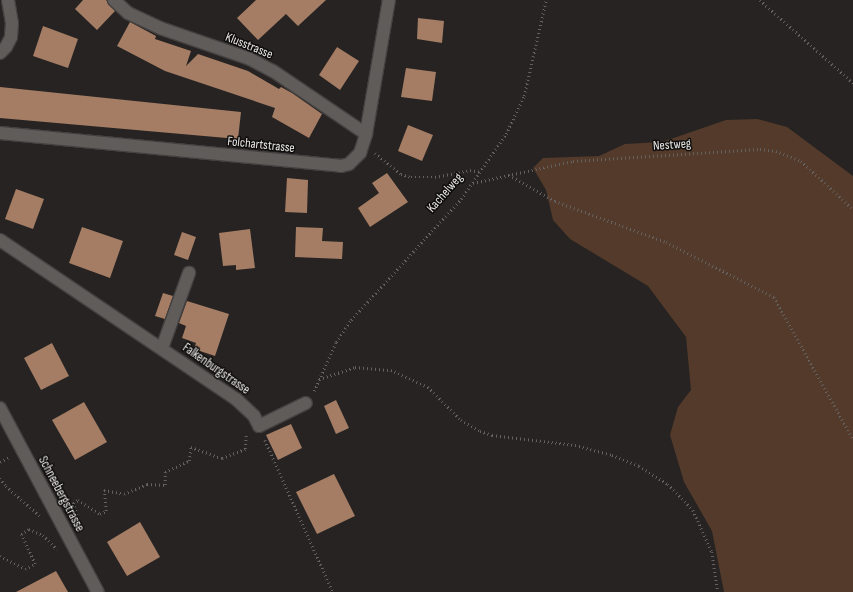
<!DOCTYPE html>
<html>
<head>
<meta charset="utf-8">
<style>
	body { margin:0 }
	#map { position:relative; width:853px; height:592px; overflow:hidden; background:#262322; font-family:"Sofia Sans Condensed",sans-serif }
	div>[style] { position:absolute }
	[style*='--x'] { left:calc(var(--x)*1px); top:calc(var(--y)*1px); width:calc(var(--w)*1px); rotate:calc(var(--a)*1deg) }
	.green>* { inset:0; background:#533a2a }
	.building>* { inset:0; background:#a47d64 }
	.path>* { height:2.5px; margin-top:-1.25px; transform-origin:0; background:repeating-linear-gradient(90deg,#646160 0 1px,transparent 0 4px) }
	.roads { filter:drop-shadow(1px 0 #444140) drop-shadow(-1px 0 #444140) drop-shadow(0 1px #444140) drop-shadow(0 -1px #444140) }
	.minor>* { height:12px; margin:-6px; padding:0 6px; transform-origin:6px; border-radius:6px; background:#5f5c5a }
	span { translate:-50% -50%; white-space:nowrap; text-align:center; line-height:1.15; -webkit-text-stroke:3px #0e0d0c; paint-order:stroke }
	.street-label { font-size:13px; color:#ebe9e8 }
</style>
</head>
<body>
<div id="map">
	<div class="green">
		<div style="clip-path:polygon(757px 119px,787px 127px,853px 176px,853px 592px,724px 592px,712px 531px,684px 482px,670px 435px,678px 407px,691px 390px,686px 337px,648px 286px,570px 239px,553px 220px,546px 190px,533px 168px,543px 158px,599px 156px,625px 144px,662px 142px,726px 120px)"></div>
	</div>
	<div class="building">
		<div style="clip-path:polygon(83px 0,106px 0,115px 11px,97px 30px,75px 9px)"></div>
		<div style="clip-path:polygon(256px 0,326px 0,298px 26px,286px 14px,258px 40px,237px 18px)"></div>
		<div style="clip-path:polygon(418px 18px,444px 21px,442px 43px,417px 39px)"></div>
		<div style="clip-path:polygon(130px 22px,156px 36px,155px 39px,191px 51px,186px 66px,198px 54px,248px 71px,279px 89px,281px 87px,292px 93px,322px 114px,309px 138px,272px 117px,275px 108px,165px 71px,117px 46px)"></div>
		<div style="clip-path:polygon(43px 26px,78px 39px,68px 68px,33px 56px)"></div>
		<div style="clip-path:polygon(337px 47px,359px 61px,340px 90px,319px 75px)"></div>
		<div style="clip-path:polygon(406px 68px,436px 72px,432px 101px,401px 97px)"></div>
		<div style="clip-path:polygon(0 87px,241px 112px,238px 139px,0 118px)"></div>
		<div style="clip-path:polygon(408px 125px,433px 135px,422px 161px,398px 151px)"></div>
		<div style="clip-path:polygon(387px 173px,408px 202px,370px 227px,358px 208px,379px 193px,372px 183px)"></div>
		<div style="clip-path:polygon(287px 178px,308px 180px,307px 213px,285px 212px)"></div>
		<div style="clip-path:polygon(16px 189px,44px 199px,33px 229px,5px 219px)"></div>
		<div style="clip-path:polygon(82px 227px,123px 241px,110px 278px,69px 263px)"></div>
		<div style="clip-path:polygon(296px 227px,323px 228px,322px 241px,343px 242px,342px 259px,295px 257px)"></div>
		<div style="clip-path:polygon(250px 229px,255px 268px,236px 270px,236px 265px,223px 266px,219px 233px)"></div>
		<div style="clip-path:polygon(182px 232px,196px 237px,188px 260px,174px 255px)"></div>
		<div style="clip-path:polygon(163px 293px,173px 296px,165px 319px,155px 316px)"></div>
		<div style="clip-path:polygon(187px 301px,229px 314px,215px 356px,194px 349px,196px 343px,182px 338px,186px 326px,179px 323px)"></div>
		<div style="clip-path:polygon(52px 343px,69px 376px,41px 390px,24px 358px)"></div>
		<div style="clip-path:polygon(336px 400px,349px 428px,336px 434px,324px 406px)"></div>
		<div style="clip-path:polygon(84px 402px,107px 442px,75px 460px,52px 420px)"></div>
		<div style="clip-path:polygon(291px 424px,302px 448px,278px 460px,266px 435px)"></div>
		<div style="clip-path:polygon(334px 474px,355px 516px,317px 534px,296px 492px)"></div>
		<div style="clip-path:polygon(140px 522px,160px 557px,127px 576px,107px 542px)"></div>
		<div style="clip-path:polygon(56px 571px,68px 592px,16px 592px)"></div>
	</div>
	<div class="path">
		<div style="--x:760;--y:0;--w:125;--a:41.7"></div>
		<div style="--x:375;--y:153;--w:33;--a:39"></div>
		<div style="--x:401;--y:174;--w:10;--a:17"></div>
		<div style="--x:411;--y:177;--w:24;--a:0"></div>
		<div style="--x:435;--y:177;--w:36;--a:-11"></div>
		<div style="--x:470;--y:170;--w:11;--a:10"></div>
		<div style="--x:509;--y:175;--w:53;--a:29.5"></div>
		<div style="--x:555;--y:201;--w:118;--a:20.3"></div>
		<div style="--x:666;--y:242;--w:121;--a:27"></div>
		<div style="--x:774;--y:297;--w:162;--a:60.9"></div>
		<div style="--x:473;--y:183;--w:102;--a:-12.4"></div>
		<div style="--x:573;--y:161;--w:187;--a:-3.7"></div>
		<div style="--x:760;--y:149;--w:16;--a:7"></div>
		<div style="--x:776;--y:151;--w:27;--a:22"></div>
		<div style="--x:801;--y:161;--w:71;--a:42.7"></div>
		<div style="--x:319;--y:379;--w:38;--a:-18"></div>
		<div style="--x:355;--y:367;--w:36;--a:5"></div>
		<div style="--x:391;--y:370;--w:41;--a:24.7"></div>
		<div style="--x:428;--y:387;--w:47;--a:45"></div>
		<div style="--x:461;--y:420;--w:22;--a:30"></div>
		<div style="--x:480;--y:431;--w:13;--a:18"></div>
		<div style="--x:492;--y:435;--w:84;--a:6.9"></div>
		<div style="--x:575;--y:445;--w:38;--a:15"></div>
		<div style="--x:612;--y:455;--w:29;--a:22"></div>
		<div style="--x:639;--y:466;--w:34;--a:32"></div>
		<div style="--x:668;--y:484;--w:36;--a:46"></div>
		<div style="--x:693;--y:510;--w:46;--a:65.7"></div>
		<div style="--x:712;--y:552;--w:40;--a:81.5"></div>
		<div style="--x:314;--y:391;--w:54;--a:-65.8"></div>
		<div style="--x:336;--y:342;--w:27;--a:-56"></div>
		<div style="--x:351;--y:320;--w:164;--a:-47.7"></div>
		<div style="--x:461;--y:199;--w:79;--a:-55.3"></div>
		<div style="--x:506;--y:134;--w:42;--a:-64.7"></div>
		<div style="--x:524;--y:96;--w:98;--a:-77.1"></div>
		<div style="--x:265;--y:440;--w:167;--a:65.9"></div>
		<div style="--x:0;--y:462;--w:10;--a:-29"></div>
		<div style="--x:0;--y:478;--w:10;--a:53"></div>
		<div style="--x:6;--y:486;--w:45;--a:41.4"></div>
		<div style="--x:78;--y:519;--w:17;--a:-107"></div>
		<div style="--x:73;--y:503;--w:6;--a:-31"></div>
		<div style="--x:78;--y:500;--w:26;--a:32"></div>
		<div style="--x:100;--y:514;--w:7;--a:-27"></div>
		<div style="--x:106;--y:511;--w:21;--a:-95"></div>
		<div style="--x:104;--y:490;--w:20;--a:11"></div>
		<div style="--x:124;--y:494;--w:25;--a:-23"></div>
		<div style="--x:147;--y:484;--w:18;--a:3"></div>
		<div style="--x:165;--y:485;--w:13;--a:-90"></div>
		<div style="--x:165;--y:472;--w:26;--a:-25"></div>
		<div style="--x:189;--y:461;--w:14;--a:-82"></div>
		<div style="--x:191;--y:447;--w:33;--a:20"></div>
		<div style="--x:222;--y:458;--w:25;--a:-21"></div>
		<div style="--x:245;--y:449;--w:16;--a:-86"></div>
		<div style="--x:0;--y:556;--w:28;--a:27"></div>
		<div style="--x:25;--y:569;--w:11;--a:-27"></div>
		<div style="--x:35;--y:564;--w:33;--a:-115"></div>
		<div style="--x:21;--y:534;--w:9;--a:-32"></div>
		<div style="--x:29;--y:529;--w:15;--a:23"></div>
		<div style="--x:43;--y:535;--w:20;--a:45"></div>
	</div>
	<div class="roads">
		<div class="minor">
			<div style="--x:114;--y:0;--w:19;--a:43"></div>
			<div style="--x:128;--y:13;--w:35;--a:25"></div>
			<div style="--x:160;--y:28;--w:95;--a:19"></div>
			<div style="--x:250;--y:59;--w:26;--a:28"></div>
			<div style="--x:273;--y:71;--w:112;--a:34.1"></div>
			<div style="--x:0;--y:53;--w:8;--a:-45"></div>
			<div style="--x:6;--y:47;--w:11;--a:-63"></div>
			<div style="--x:11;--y:37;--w:14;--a:-86"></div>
			<div style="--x:12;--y:23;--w:23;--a:-100"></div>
			<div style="--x:0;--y:133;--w:343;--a:5.5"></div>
			<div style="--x:341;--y:166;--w:8;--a:-14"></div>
			<div style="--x:349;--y:164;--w:16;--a:-45"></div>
			<div style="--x:360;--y:153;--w:20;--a:-72"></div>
			<div style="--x:366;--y:134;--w:136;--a:-80.3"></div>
			<div style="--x:0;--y:240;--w:285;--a:34"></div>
			<div style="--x:236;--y:399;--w:25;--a:43"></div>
			<div style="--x:254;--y:416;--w:11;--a:63"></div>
			<div style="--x:259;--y:426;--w:52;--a:-26.1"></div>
			<div style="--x:162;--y:348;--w:80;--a:-70.2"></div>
			<div style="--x:0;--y:408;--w:208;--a:62"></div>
		</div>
	</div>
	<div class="street-label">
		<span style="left:249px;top:46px;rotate:22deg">Klusstrasse</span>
		<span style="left:261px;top:145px;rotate:6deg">Folchartstrasse</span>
		<span style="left:672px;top:145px;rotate:-4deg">Nestweg</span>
		<span style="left:445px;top:193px;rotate:-49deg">Kachelweg</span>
		<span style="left:216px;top:369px;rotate:35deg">Falkenburgstrasse</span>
		<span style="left:61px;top:494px;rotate:62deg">Schneebergstrasse</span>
	</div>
</div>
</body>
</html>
